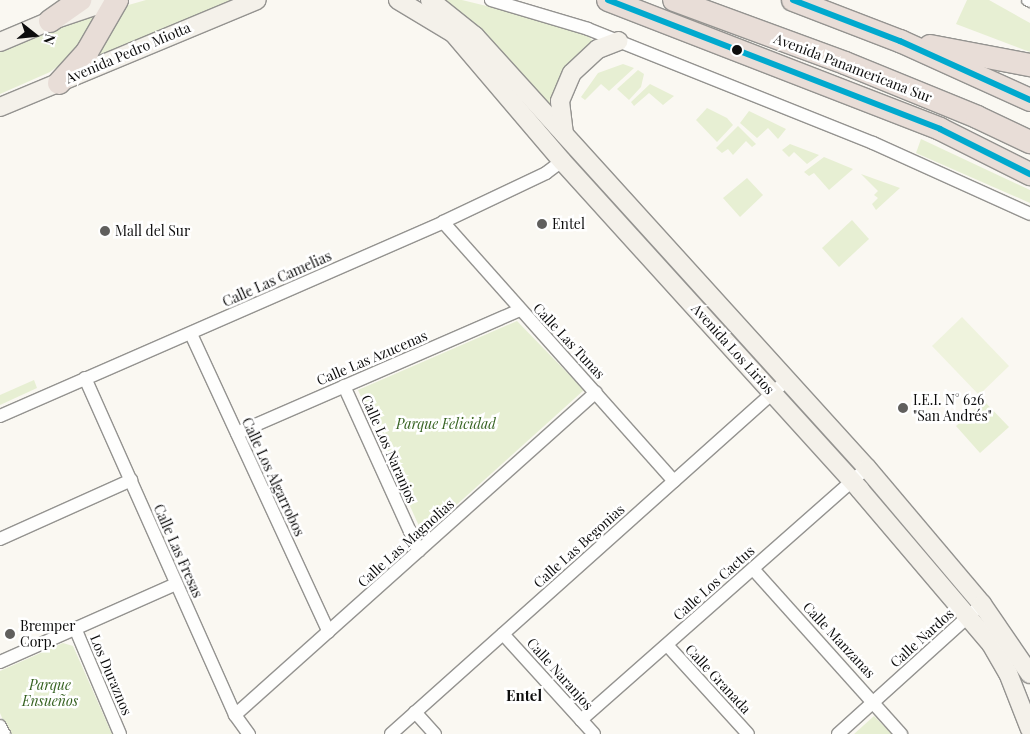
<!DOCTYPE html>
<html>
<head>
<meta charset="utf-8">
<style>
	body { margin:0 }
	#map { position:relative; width:1030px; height:734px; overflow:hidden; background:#faf8f2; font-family:"Playfair Display",serif }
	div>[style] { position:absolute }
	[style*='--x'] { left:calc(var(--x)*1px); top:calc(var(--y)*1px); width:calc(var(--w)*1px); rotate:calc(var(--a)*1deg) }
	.green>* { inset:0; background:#e7efd3 }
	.pitch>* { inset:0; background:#eff3dd }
	.roads { filter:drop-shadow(1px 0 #949390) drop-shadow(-1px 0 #949390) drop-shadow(0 1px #949390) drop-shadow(0 -1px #949390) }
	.street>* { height:12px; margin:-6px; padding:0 6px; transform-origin:6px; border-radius:6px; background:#fefefd }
	.secondary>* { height:18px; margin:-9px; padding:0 9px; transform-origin:9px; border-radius:9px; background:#f4f1ea }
	.highway>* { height:22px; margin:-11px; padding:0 11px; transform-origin:11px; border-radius:11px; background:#e8ddd7 }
	.bus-1>* { height:6px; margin:-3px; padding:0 3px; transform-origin:3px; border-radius:3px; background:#00a9ce }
	.dots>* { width:14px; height:14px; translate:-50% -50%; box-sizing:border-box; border:2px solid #fff; border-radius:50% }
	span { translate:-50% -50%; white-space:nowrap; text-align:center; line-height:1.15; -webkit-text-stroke:5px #fff; paint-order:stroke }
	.street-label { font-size:14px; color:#0d0d0d }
	.poi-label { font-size:14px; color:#0d0d0d }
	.left { translate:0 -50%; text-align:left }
	.park-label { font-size:14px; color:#366221; font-style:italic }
	.neighbourhood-label { font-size:15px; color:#0d0d0d; font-weight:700 }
	.north { position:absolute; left:10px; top:10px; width:50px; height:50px; -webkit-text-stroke:4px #fff; paint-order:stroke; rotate:106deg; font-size:14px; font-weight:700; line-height:20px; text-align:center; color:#0d0d0d }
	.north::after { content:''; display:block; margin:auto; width:18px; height:22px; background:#0d0d0d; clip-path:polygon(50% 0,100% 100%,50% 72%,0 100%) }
</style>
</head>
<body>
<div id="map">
	<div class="green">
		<div style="clip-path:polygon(146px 0,236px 0,93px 61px,125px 6px)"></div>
		<div style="clip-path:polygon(445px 0,462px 0,528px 16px,586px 34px,593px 41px,593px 45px,563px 73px,553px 105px,550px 106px,478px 27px)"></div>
		<div style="clip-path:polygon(967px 0,989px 0,1030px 23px,1030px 52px,956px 24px)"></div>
		<div style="clip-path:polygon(94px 13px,97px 16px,74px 54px,50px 72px,0 94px,0 49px)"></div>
		<div style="clip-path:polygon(623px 64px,634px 68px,609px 91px,601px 84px,585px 100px,581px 97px,598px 73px)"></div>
		<div style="clip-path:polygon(638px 70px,644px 74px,641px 87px,629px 100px,617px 89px)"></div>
		<div style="clip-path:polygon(650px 84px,674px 96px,663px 105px,649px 93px,634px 106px,631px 102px)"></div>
		<div style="clip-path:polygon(707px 108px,727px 118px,733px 125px,717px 142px,696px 120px)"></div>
		<div style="clip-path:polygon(749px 111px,786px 129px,778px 139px,768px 128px,757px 138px,740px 123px)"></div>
		<div style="clip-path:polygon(738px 126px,756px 144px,752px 147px,746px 141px,733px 155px,728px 149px,722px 153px,716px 148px)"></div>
		<div style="clip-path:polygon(921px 139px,1030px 190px,1030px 203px,916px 153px)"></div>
		<div style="clip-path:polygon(790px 144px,819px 155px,807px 164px,794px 152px,789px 157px,782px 150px)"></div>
		<div style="clip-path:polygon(824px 157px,853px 169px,829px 190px,814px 173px,809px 176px,804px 172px)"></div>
		<div style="clip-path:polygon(577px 163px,762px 365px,759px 368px,575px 164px)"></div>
		<div style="clip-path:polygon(861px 174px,900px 188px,876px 210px,872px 204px,878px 198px,874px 195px,878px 191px)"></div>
		<div style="clip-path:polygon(747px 178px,763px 195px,740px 217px,723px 198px)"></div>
		<div style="clip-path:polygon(852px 220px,869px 239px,839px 267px,822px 248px)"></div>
		<div style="clip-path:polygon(517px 321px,584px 390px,423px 535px,358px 390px)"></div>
		<div style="clip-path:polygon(34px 380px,37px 388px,0 405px,0 395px)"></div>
		<div style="clip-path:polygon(984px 401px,1009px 427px,980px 453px,956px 426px)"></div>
		<div style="clip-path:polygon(872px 485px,969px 597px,964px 601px,867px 491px)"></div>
		<div style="clip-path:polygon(63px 643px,73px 646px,112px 734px,9px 734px,0 713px,0 671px)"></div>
		<div style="clip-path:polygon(874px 716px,892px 734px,854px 734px)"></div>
	</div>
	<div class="pitch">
		<div style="clip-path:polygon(962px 317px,1009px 366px,979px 395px,932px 346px)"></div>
	</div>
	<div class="roads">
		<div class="street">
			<div style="--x:491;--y:0;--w:101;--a:16.6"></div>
			<div style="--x:588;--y:29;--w:307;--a:21.8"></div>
			<div style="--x:873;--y:143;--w:172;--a:24.3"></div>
			<div style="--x:1028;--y:0;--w:2;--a:27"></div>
			<div style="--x:443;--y:222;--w:347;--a:48.3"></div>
			<div style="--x:191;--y:334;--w:328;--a:65.2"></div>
			<div style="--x:85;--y:378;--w:369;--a:66"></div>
			<div style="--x:235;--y:715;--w:24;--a:54"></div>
			<div style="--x:344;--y:386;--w:181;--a:65.6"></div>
			<div style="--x:0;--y:416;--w:484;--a:-23.6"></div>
			<div style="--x:443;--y:222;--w:114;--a:-25.4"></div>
			<div style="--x:546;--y:173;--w:20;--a:-37"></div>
			<div style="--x:237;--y:433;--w:309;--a:-23.5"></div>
			<div style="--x:0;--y:539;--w:144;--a:-24.2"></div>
			<div style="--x:753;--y:569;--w:222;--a:48.1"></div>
			<div style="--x:75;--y:628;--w:115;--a:67"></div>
			<div style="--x:503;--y:634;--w:135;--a:47.7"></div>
			<div style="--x:667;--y:645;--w:120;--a:47.7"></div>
			<div style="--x:0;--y:662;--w:193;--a:-23.9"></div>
			<div style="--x:415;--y:712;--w:30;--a:48"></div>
			<div style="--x:235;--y:715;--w:484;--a:-41.8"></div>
			<div style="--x:581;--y:720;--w:381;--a:-41.4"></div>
			<div style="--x:0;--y:726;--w:9;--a:63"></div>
			<div style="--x:391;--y:734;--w:531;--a:-41.79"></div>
			<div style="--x:838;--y:734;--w:194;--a:-42.1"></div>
		</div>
		<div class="secondary">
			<div style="--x:398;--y:0;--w:64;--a:31"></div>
			<div style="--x:453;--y:33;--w:168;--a:49.6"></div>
			<div style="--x:562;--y:161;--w:444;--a:47.8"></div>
			<div style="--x:860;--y:490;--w:202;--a:49.6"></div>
			<div style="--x:991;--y:644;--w:34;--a:60"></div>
			<div style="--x:1008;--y:673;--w:60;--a:68.6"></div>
			<div style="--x:430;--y:0;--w:58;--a:38.7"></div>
			<div style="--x:475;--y:36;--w:583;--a:47.78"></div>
			<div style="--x:867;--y:468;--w:178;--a:49.8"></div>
			<div style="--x:982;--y:604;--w:85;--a:55.6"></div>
			<div style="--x:0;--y:42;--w:54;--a:-22.8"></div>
			<div style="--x:50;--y:21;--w:65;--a:-18.7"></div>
			<div style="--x:0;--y:107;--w:278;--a:-22.6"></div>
			<div style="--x:564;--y:134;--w:33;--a:-97"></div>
			<div style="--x:560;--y:101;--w:30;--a:-67"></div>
			<div style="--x:572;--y:73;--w:35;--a:-43"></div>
			<div style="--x:598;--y:49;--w:22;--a:-21"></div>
		</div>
		<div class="highway">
			<div style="--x:608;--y:0;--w:356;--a:21.2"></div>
			<div style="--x:940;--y:129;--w:101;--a:26.6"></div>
			<div style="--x:674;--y:0;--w:182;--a:20.2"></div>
			<div style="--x:845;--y:63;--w:143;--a:22.2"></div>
			<div style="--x:977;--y:117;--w:59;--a:25.3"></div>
			<div style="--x:793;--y:0;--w:115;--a:21"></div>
			<div style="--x:900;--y:41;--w:143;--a:24.4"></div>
			<div style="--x:50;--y:21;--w:37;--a:-35"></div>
			<div style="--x:930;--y:46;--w:102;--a:10.8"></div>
			<div style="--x:59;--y:83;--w:42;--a:-47.9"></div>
			<div style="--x:87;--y:52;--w:60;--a:-60"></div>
		</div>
	</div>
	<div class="bus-1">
		<div style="--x:608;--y:0;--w:356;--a:21.2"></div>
		<div style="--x:940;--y:129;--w:101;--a:26.6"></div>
		<div style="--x:793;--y:0;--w:115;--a:21"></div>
		<div style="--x:900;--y:41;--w:143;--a:24.4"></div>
	</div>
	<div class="dots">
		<div style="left:737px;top:50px;background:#0d0d0d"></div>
		<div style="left:542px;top:224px;background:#605f5d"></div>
		<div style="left:105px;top:231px;background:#605f5d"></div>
		<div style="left:903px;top:408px;background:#605f5d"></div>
		<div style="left:10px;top:634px;background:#605f5d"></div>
	</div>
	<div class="street-label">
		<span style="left:128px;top:53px;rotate:-23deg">Avenida Pedro Miotta</span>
		<span style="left:853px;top:68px;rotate:21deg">Avenida Panamericana Sur</span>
		<span style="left:277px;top:279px;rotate:-24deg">Calle Las Camelias</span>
		<span style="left:569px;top:341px;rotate:47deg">Calle Las Tunas</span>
		<span style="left:733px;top:349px;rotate:48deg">Avenida Los Lirios</span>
		<span style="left:372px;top:358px;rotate:-23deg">Calle Las Azucenas</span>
		<span style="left:389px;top:449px;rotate:66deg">Calle Los Naranjos</span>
		<span style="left:273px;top:477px;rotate:65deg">Calle Los Algarrobos</span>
		<span style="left:406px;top:543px;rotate:-42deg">Calle Las Magnolias</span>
		<span style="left:579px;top:546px;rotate:-42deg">Calle Las Begonias</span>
		<span style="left:178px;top:551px;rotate:66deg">Calle Las Fresas</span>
		<span style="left:714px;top:583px;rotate:-42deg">Calle Los Cactus</span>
		<span style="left:922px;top:638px;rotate:-42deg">Calle Nardos</span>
		<span style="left:839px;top:640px;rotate:47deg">Calle Manzanas</span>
		<span style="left:560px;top:674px;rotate:48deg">Calle Naranjos</span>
		<span style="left:111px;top:675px;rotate:67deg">Los Duraznos</span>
		<span style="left:718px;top:679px;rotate:47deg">Calle Granada</span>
	</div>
	<div class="poi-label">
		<span class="left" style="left:552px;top:224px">Entel</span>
		<span class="left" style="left:115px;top:231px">Mall del Sur</span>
		<span class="left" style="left:913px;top:408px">I.E.I. N° 626<br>"San Andrés"</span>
		<span class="left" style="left:20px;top:634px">Bremper<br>Corp.</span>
	</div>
	<div class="park-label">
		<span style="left:446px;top:424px">Parque Felicidad</span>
		<span style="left:50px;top:693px">Parque<br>Ensueños</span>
	</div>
	<div class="neighbourhood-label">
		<span style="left:524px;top:696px">Entel</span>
	</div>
	<div class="north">N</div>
</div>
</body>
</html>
